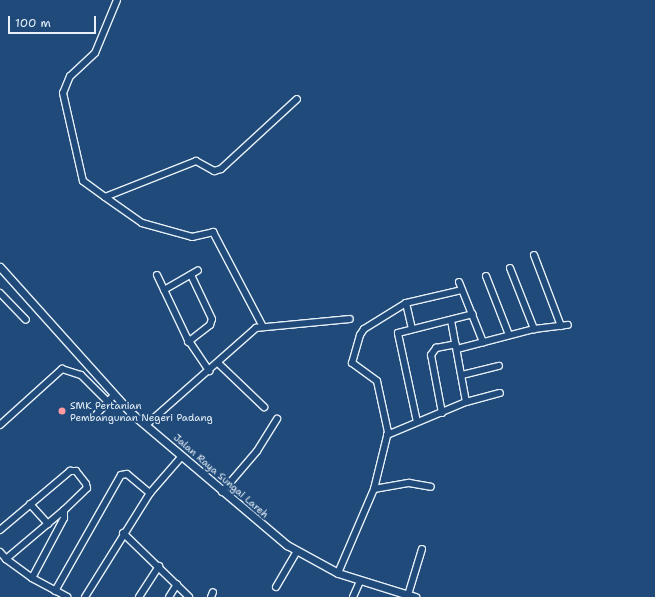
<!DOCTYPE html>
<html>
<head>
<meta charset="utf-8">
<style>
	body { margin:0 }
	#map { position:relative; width:655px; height:597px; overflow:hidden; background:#1f4a7a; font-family:"Shantell Sans",sans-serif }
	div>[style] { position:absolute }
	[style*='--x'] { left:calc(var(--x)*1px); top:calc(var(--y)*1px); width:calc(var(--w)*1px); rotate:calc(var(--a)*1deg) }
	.roads { filter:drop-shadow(1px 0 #e8f1f8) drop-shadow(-1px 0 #e8f1f8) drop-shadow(0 1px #e8f1f8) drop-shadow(0 -1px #e8f1f8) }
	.minor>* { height:6px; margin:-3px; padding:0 3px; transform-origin:3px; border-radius:3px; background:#1f4a7a }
	.tertiary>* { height:7px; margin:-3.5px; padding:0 3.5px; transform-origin:3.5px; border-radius:3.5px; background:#1f4a7a }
	.dots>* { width:11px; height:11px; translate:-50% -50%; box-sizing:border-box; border:2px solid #1f4a7a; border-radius:50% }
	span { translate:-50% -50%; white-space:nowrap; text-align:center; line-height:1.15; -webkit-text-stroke:4px #1f4a7a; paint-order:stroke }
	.poi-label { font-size:10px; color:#e8f1f8 }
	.left { translate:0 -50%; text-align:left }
	.street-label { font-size:10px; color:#e8f1f8 }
	.scale { position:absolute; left:8px; top:16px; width:88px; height:18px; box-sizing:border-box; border:2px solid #e8f1f8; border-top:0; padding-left:5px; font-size:12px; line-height:14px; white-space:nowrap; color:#e8f1f8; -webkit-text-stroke:3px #1f4a7a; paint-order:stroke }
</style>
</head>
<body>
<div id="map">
	<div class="roads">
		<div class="minor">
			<div style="--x:117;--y:0;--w:57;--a:112.5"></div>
			<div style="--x:95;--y:53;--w:34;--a:137"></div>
			<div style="--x:70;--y:76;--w:18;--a:112"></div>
			<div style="--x:63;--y:93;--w:90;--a:77.2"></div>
			<div style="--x:83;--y:181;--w:27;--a:36"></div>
			<div style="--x:105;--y:197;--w:98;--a:-21.6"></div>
			<div style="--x:196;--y:161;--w:21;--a:29"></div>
			<div style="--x:214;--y:171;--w:7;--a:-16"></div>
			<div style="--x:221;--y:169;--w:103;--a:-42.6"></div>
			<div style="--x:105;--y:197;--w:45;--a:35.1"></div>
			<div style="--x:142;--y:223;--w:52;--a:15.6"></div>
			<div style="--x:192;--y:237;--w:22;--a:-13"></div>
			<div style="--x:213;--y:232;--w:107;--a:62.2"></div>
			<div style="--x:534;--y:255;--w:76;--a:69.2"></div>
			<div style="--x:510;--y:268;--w:66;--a:68.5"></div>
			<div style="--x:157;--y:275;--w:70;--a:64.5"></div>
			<div style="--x:187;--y:338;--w:40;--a:56"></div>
			<div style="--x:486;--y:276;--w:63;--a:68.7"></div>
			<div style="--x:459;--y:282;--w:65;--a:68.2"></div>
			<div style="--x:164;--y:290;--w:39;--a:-30"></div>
			<div style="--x:0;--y:293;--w:37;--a:46"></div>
			<div style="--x:406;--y:303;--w:26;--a:77"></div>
			<div style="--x:188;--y:342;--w:28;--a:-38"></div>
			<div style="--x:210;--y:325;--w:6;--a:-72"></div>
			<div style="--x:212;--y:319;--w:49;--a:-115.5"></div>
			<div style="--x:457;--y:349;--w:80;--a:-14.6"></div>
			<div style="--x:534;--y:329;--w:34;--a:-7"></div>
			<div style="--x:218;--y:363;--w:64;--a:43.7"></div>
			<div style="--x:462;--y:375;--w:38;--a:-14"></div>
			<div style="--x:466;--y:402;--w:35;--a:-15"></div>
			<div style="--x:442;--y:413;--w:59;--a:-100.7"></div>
			<div style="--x:431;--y:355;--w:9;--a:-54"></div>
			<div style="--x:436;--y:348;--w:20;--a:-11"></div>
			<div style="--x:95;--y:416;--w:28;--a:-48"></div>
			<div style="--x:417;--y:422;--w:91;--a:-102.1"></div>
			<div style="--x:398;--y:333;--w:77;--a:-14.2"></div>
			<div style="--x:0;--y:425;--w:84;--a:-42.1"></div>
			<div style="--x:62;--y:369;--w:20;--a:18"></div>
			<div style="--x:81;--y:375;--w:37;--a:45"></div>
			<div style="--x:146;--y:425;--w:147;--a:-41.4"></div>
			<div style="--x:256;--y:328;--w:94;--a:-5.5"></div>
			<div style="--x:387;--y:435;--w:86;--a:-22.7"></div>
			<div style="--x:466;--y:402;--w:83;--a:-100.4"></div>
			<div style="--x:374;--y:489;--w:36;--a:-10"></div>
			<div style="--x:409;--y:483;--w:22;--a:10"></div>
			<div style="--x:222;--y:492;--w:54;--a:-49.5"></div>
			<div style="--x:257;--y:451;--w:38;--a:-58"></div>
			<div style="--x:30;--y:504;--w:27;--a:48"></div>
			<div style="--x:0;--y:530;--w:92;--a:-40.1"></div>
			<div style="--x:70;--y:471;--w:6;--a:0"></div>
			<div style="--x:76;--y:471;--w:16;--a:52"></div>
			<div style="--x:86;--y:484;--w:4;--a:76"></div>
			<div style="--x:87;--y:488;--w:32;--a:136"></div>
			<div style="--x:64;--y:510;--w:76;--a:139.8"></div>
			<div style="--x:123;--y:533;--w:92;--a:44.1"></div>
			<div style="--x:0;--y:552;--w:9;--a:49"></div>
			<div style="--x:6;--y:559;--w:32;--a:36"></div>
			<div style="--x:32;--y:578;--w:40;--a:28"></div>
			<div style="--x:338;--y:573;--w:91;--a:-66.8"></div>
			<div style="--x:374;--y:489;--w:59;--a:-76.2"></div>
			<div style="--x:388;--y:432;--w:52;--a:-102.2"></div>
			<div style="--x:377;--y:381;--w:31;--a:-144"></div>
			<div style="--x:352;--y:363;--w:29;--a:-74"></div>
			<div style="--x:360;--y:335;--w:7;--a:-56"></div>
			<div style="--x:364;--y:329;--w:49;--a:-31.8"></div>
			<div style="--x:406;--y:303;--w:57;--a:-13.1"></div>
			<div style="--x:32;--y:578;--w:68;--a:-61.9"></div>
			<div style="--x:64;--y:518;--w:8;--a:-90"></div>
			<div style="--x:276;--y:587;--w:42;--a:-59.7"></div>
			<div style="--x:55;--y:591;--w:133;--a:-60.4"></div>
			<div style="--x:121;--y:475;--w:6;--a:-9"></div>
			<div style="--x:127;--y:474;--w:30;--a:40"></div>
			<div style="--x:408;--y:595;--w:48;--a:-73.1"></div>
			<div style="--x:85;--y:597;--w:123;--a:-58"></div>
			<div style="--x:150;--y:493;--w:49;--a:-49.1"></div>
			<div style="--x:139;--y:597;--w:37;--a:-57"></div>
			<div style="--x:169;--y:597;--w:15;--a:-58"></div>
			<div style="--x:211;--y:597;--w:5;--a:-68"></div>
			<div style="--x:353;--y:597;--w:17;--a:-66"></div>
		</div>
		<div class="tertiary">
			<div style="--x:0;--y:267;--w:195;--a:48.1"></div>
			<div style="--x:130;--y:412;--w:206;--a:40.3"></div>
			<div style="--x:287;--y:545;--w:58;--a:28.8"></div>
			<div style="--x:338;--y:573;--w:81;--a:17.3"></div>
		</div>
	</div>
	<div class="dots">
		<div style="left:62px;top:411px;background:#ff9aa2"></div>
	</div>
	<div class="poi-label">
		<span class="left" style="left:70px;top:411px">SMK Pertanian<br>Pembangunan Negeri Padang</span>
	</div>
	<div class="street-label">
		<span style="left:221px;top:476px;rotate:41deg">Jalan Raya Sungai Lareh</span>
	</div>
	<div class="scale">100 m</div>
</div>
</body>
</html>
